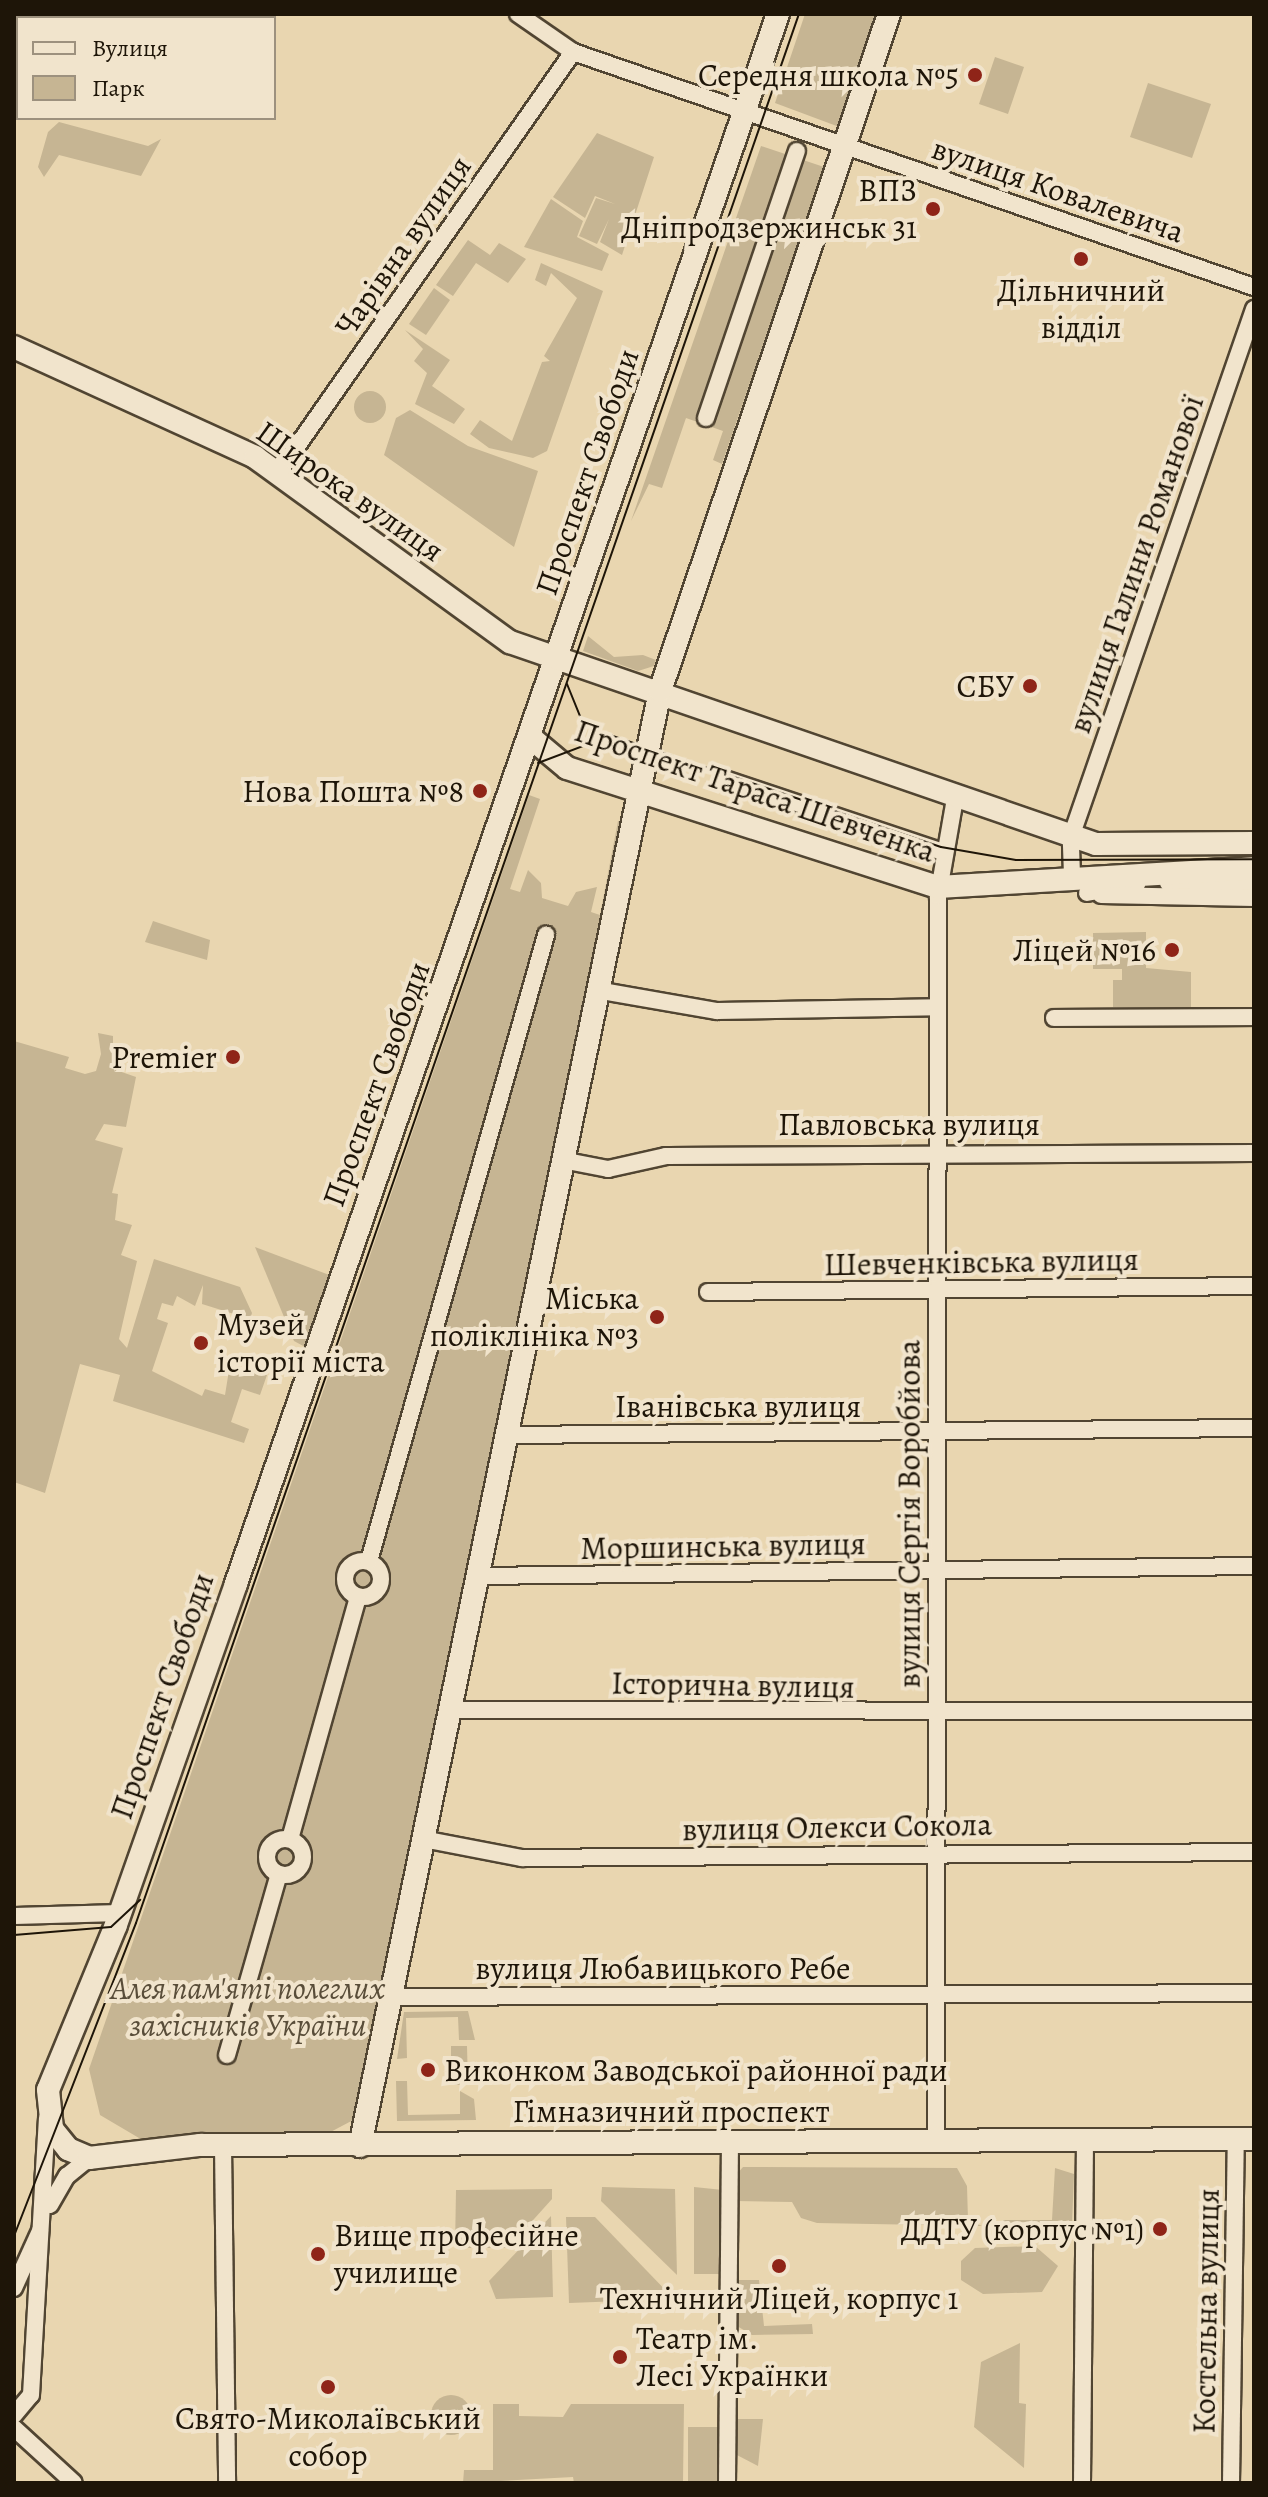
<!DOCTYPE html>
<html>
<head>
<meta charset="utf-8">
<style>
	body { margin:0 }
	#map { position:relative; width:1268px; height:2497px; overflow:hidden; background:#e9d6b0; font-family:Alegreya,serif }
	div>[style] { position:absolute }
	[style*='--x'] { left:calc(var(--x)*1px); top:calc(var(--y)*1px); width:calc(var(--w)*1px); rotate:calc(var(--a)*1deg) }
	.green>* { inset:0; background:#c6b593 }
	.round { border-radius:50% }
	.roads { filter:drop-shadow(2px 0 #514532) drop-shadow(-2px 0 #514532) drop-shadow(0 2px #514532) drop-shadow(0 -2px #514532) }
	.street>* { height:16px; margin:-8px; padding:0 8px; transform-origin:8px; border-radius:8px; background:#f1e4cc }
	.street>.ring { margin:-8px; padding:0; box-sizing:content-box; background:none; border:16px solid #f1e4cc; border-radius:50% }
	.secondary>* { height:22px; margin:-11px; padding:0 11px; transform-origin:11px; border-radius:11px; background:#f1e4cc }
	.tram>* { height:2px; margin:-1px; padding:0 1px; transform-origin:1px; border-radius:1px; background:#1e1508 }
	.dots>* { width:22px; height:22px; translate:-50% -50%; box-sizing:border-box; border:4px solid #f1e4cc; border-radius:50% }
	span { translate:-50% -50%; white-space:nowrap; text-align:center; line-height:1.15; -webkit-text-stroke:8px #f1e4cc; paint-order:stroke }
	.poi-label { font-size:32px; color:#1e1508 }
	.right { translate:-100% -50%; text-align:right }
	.left { translate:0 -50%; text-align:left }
	.street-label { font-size:32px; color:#1e1508 }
	.park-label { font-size:32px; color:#594d39; font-style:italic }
	.frame { position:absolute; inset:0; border:16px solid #1e1508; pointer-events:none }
	.legend { position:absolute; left:16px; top:16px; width:260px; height:104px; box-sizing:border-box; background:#f1e4cc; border:2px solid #9d917e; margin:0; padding:10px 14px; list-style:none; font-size:24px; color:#1e1508 }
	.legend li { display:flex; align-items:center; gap:16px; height:40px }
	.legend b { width:40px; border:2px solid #9d917e }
</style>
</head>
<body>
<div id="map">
	<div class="green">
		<div style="clip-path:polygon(805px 14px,878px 14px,842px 128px,775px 103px)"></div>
		<div style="clip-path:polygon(995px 57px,1024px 67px,1008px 114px,979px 104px)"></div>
		<div style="clip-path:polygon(1148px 83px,1211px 104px,1192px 158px,1130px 137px)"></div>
		<div style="clip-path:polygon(59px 122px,148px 146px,161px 139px,141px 176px,59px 155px,44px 177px,38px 167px,48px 132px)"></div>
		<div style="clip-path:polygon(597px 133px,654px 157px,622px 255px,600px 242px,609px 219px,597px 244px,579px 236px,596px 198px,615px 204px,595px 196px,585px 218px,553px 197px)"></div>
		<div style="clip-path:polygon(761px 146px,824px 167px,722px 464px,713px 460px,723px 431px,686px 418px,662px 488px,649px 484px,631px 521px)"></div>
		<div style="clip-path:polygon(551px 199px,583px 221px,577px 237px,609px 254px,602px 271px,524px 247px)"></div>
		<div style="clip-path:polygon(468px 240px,490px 255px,499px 243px,526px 259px,508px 283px,476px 263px,453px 296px,436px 285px)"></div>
		<div style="clip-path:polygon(541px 263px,603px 291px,547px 451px,533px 458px,489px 448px,470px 434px,480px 420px,512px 441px,542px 362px,550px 361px,544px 356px,577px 298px,551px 273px,546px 286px,535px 280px)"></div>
		<div style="clip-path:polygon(434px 288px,450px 300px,426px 335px,409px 324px)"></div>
		<div style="clip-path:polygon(405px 330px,450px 360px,432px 386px,465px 409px,454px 424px,415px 404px,427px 373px,414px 361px,423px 349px)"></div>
		<div class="round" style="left:354px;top:391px;width:32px;height:32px"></div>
		<div style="clip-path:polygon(410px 410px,468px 446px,538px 471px,514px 547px,384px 455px,396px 418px)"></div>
		<div style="clip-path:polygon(588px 636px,614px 657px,643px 655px,656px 660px,654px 666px,638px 671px,583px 651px)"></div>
		<div style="clip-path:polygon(529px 795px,540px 799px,510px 889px,520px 892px,528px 870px,541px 883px,542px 898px,568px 906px,576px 892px,597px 887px,591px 912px,600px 915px,618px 821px,628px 823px,357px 2118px,323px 2136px,139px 2138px,100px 2115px,89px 2069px)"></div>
		<div style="clip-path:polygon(153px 921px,210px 940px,207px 960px,145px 942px)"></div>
		<div style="clip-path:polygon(1146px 932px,1146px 968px,1191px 972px,1191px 1007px,1113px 1007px,1113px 980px,1122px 980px,1122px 969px,1093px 969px,1093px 933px)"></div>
		<div style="clip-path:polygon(98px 1033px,113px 1036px,113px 1069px,136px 1077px,126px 1127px,104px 1124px,95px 1140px,123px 1148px,112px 1193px,118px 1194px,115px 1220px,132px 1225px,121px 1255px,137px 1261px,119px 1339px,127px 1348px,154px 1259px,240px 1287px,252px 1313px,250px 1319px,202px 1304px,203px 1285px,195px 1306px,177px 1296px,173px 1306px,162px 1303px,157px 1319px,168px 1323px,152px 1371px,202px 1396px,205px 1389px,225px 1395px,230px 1364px,267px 1375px,260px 1395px,242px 1389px,231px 1422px,249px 1429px,244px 1443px,113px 1401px,120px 1375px,80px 1364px,45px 1493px,14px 1482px,14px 1041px,69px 1057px,65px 1068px,85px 1074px,96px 1071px,101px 1054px)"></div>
		<div style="clip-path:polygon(255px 1247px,332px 1276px,307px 1348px,294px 1341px)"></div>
		<div style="clip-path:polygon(468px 2011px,475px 2040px,459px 2040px,458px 2017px,406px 2018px,407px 2058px,397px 2059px,404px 2012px)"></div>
		<div style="clip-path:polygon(451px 2046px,467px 2046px,468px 2085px,451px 2085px)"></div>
		<div style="clip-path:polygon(396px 2081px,407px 2081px,408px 2115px,460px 2114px,460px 2091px,474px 2099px,476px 2120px,397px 2121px)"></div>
		<div style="clip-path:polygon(743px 2167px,957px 2168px,967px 2186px,968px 2220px,982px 2226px,817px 2223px,801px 2218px,792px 2202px,736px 2201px,736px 2175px)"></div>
		<div style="clip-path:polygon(1055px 2168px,1074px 2174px,1072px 2225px,1003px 2226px,1003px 2220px,1052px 2220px)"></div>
		<div style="clip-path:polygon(602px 2187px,675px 2189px,677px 2275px,601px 2201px)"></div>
		<div style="clip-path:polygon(694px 2187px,723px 2190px,724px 2274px,694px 2274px)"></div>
		<div style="clip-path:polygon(552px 2189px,552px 2199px,508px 2248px,455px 2248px,456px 2190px)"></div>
		<div style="clip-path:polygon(551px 2216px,553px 2297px,496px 2299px,489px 2281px)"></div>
		<div style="clip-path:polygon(566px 2217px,595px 2217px,674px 2299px,569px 2303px)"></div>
		<div style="clip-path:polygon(1035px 2246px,1058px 2266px,1042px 2292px,983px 2294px,961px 2280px,961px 2261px,975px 2248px)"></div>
		<div style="clip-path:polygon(736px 2280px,759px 2280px,764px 2326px,812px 2324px,813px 2334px,752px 2335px,737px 2326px)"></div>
		<div style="clip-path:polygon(1020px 2343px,1019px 2403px,1026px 2404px,1024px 2468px,974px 2427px,981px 2362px)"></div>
		<div class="round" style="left:431px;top:2395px;width:40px;height:40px"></div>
		<div style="clip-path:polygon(493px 2404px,519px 2404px,519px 2416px,563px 2417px,571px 2404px,684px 2404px,683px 2483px,574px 2483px,573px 2477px,463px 2483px,464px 2470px,493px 2470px)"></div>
		<div style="clip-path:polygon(735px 2419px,763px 2419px,758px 2466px,735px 2454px)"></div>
		<div style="clip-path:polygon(688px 2427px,719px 2427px,720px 2483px,688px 2483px)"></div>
	</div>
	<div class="roads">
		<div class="street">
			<div style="--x:518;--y:14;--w:67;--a:34.6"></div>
			<div style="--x:573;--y:52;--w:720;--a:19.04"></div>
			<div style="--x:706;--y:418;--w:282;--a:-71.2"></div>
			<div style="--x:279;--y:472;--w:513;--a:-55.01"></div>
			<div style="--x:725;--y:779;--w:227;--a:18.5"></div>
			<div style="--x:1072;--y:875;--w:38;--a:-92"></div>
			<div style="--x:1071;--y:837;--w:559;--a:-70.88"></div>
			<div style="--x:1168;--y:883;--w:86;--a:-0.7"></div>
			<div style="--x:1087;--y:893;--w:51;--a:-10.2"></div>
			<div style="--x:1101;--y:895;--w:153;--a:1.1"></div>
			<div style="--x:602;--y:991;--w:117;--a:9.9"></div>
			<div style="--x:717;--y:1011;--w:220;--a:-1"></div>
			<div style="--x:1054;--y:1018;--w:200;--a:-0.3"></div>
			<div style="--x:567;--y:1161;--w:42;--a:11"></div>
			<div style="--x:608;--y:1169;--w:59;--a:-12.6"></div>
			<div style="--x:666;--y:1156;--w:588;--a:-0.29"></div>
			<div style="--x:708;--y:1292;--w:546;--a:-0.63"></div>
			<div style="--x:510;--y:1435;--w:744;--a:-0.54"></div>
			<div class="ring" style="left:345px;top:1561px;width:20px;height:20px"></div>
			<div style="--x:369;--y:1561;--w:651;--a:-74.21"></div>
			<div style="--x:480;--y:1576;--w:774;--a:-0.74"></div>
			<div style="--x:451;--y:1710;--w:803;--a:0.07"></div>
			<div class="ring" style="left:267px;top:1839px;width:20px;height:20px"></div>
			<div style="--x:290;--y:1839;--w:251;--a:-74.3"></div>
			<div style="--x:423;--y:1839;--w:101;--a:10.9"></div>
			<div style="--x:522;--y:1858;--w:732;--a:-0.47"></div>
			<div style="--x:14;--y:1916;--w:106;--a:-1.6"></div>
			<div style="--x:388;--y:1997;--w:866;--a:-0.26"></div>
			<div style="--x:227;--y:2055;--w:188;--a:-74"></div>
			<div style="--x:936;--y:2142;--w:1246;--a:-89.91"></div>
			<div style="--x:938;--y:896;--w:98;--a:-80.1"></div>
			<div style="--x:223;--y:2145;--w:338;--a:89.3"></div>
			<div style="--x:50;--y:2205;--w:34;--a:-60"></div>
			<div style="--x:67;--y:2176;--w:28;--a:-39"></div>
			<div style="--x:14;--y:2288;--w:63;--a:-65.5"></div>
			<div style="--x:14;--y:2415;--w:26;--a:-50"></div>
			<div style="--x:31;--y:2395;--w:277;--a:-86.7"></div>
			<div style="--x:14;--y:2428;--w:81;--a:42.5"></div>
			<div style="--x:727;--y:2483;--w:340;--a:-89.5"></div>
			<div style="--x:1082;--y:2483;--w:343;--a:-89.5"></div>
			<div style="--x:1231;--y:2483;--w:344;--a:-89.2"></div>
		</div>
		<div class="secondary">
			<div style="--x:778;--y:14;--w:1661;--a:109.05"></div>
			<div style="--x:236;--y:1584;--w:361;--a:109.4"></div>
			<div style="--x:116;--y:1925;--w:178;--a:112.4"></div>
			<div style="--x:48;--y:2090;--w:39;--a:84"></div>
			<div style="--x:52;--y:2129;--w:26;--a:51"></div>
			<div style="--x:68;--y:2149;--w:23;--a:23"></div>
			<div style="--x:89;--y:2158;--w:112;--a:-6.7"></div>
			<div style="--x:200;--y:2145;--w:1054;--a:-0.33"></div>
			<div style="--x:14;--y:347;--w:265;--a:24.5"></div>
			<div style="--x:255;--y:457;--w:315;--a:36"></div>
			<div style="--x:510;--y:642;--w:620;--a:19.02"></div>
			<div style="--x:1096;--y:844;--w:158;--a:-0.4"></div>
			<div style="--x:530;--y:737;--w:48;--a:40"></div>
			<div style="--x:567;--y:768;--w:390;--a:17.8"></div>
			<div style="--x:938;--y:887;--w:317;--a:-3.4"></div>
			<div style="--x:360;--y:2146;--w:1486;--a:-78.35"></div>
			<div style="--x:660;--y:691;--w:715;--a:-71.31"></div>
		</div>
	</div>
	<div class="tram">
		<div style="--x:567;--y:684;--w:35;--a:68"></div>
		<div style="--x:580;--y:717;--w:23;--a:38"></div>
		<div style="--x:598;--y:731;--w:362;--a:18.7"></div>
		<div style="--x:941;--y:847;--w:76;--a:9.8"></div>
		<div style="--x:1016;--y:860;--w:238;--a:-0.2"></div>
		<div style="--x:538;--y:763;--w:79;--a:-20.7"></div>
		<div style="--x:14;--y:1935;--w:97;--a:-4.7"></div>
		<div style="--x:111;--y:1927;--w:40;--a:-43"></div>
		<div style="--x:14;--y:2236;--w:336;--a:-68.7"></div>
		<div style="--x:136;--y:1923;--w:2021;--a:-70.85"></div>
	</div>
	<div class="dots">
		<div style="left:975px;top:75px;background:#8f2418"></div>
		<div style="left:933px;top:209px;background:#8f2418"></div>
		<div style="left:1081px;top:259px;background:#8f2418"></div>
		<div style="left:1030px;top:686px;background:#8f2418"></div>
		<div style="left:480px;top:791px;background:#8f2418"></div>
		<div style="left:1172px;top:950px;background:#8f2418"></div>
		<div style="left:233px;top:1057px;background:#8f2418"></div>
		<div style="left:657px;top:1317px;background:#8f2418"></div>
		<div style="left:201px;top:1343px;background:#8f2418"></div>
		<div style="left:428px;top:2070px;background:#8f2418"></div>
		<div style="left:1160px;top:2229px;background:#8f2418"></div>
		<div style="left:318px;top:2254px;background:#8f2418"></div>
		<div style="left:779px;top:2266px;background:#8f2418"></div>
		<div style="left:620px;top:2357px;background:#8f2418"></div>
		<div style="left:328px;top:2387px;background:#8f2418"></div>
	</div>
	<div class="poi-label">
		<span class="right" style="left:959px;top:75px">Середня школа №5</span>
		<span class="right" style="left:917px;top:209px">ВПЗ<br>Дніпродзержинськ 31</span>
		<span style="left:1081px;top:309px">Дільничний<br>відділ</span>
		<span class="right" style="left:1014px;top:686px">СБУ</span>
		<span class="right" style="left:464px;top:791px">Нова Пошта №8</span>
		<span class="right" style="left:1156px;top:950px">Ліцей №16</span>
		<span class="right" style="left:217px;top:1057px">Premier</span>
		<span class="right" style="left:639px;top:1317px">Міська<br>поліклініка №3</span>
		<span class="left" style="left:217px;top:1343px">Музей<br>історії міста</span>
		<span class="left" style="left:444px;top:2070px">Виконком Заводської районної ради</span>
		<span class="right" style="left:1144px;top:2229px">ДДТУ (корпус №1)</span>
		<span class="left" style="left:334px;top:2254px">Вище професійне<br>училище</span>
		<span style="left:779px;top:2298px">Технічний Ліцей, корпус 1</span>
		<span class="left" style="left:636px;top:2357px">Театр ім.<br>Лесі Українки</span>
		<span style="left:328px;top:2437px">Свято-Миколаївський<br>собор</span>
	</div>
	<div class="street-label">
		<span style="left:1058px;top:190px;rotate:19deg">вулиця Ковалевича</span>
		<span style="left:403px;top:246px;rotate:-55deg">Чарівна вулиця</span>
		<span style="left:587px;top:472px;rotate:-71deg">Проспект Свободи</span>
		<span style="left:350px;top:491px;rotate:35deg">Широка вулиця</span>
		<span style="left:1136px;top:564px;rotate:-71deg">вулиця Галини Романової</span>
		<span style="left:755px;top:791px;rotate:19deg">Проспект Тараса Шевченка</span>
		<span style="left:376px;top:1084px;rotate:-70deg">Проспект Свободи</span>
		<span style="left:909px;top:1124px">Павловська вулиця</span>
		<span style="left:981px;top:1262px;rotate:-1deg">Шевченківська вулиця</span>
		<span style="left:738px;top:1406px">Іванівська вулиця</span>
		<span style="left:909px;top:1514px;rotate:-90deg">вулиця Сергія Воробйова</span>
		<span style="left:723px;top:1546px;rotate:-1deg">Моршинська вулиця</span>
		<span style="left:733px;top:1685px;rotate:1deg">Історична вулиця</span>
		<span style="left:162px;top:1696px;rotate:-71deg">Проспект Свободи</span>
		<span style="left:837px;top:1827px;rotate:-1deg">вулиця Олекси Сокола</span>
		<span style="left:663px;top:1968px">вулиця Любавицького Ребе</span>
		<span style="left:671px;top:2111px">Гімназичний проспект</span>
		<span style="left:1206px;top:2311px;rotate:-89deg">Костельна вулиця</span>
	</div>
	<div class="park-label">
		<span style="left:248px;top:2007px">Алея пам'яті полеглих<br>захісників України</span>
	</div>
	<div class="frame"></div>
	<ul class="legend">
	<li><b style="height:10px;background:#f1e4cc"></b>Вулиця</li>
	<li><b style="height:22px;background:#c6b593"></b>Парк</li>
	</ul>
</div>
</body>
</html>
